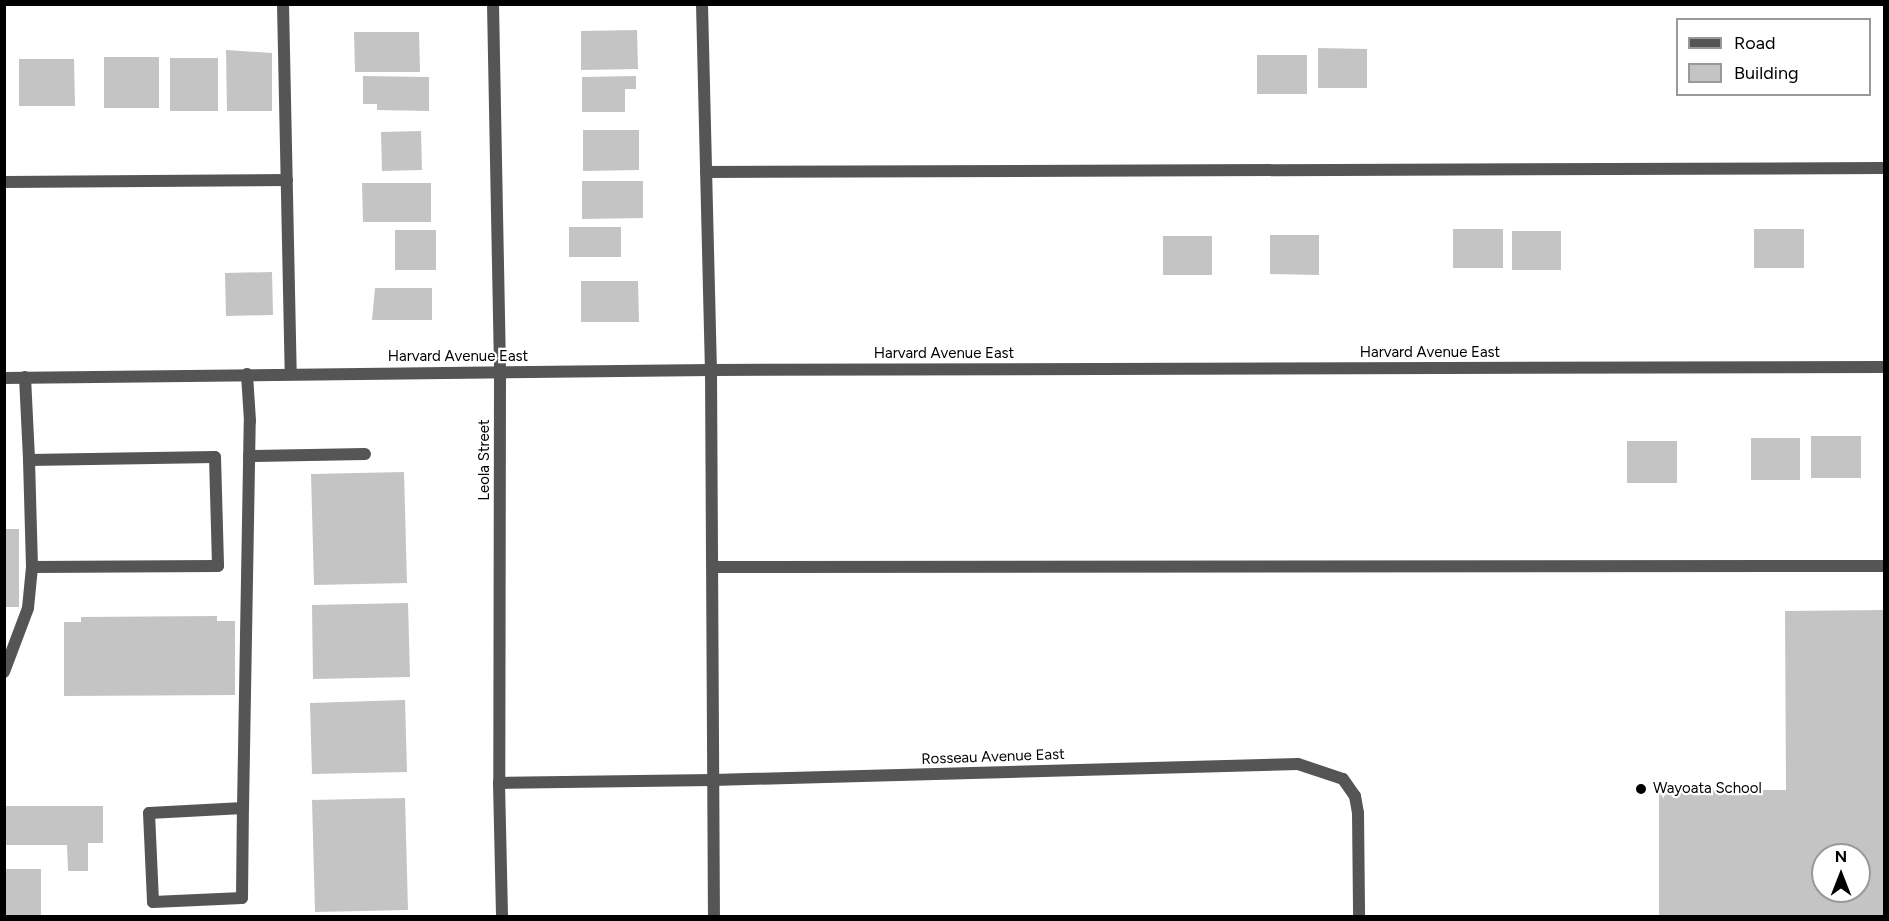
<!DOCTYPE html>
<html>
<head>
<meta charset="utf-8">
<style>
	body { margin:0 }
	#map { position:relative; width:1889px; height:921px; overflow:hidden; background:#fff; font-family:Figtree,sans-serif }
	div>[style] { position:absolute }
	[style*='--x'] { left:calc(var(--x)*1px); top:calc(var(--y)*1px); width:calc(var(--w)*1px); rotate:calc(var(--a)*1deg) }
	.building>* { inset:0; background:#c4c4c4 }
	.service>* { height:12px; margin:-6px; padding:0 6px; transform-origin:6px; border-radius:6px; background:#555 }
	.minor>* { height:12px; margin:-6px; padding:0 6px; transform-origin:6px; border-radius:6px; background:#555 }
	.dots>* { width:16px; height:16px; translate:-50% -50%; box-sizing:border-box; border:3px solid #fff; border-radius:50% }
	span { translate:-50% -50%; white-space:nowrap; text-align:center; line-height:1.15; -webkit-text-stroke:4.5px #fff; paint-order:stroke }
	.street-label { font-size:15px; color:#000 }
	.poi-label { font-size:15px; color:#000 }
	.left { translate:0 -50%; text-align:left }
	.frame { position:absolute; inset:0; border:6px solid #000; pointer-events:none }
	.legend { position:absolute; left:1676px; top:18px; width:195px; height:78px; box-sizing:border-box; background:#fff; border:2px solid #999; margin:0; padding:8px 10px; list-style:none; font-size:18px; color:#000 }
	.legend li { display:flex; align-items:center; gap:12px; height:30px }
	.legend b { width:30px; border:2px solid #999 }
	.north { position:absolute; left:1811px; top:843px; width:60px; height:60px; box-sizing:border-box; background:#fff; border:2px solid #999; border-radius:50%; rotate:0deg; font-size:16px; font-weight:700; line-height:24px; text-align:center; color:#000 }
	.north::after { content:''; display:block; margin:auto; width:21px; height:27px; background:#000; clip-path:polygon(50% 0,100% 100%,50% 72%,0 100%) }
</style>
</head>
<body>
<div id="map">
	<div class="building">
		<div style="clip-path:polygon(637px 30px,638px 69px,581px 70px,581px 31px)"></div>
		<div style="clip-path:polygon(354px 32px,419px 32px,420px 72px,355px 72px)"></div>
		<div style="clip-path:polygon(1318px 48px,1367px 49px,1367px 88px,1318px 88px)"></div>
		<div style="clip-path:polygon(226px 50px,272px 53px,272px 111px,227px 111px)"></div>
		<div style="clip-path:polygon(1257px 55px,1307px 55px,1307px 94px,1257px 94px)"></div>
		<div style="clip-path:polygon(104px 57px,159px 57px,159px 108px,104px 108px)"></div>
		<div style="clip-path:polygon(170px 58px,218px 58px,218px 111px,170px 111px)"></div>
		<div style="clip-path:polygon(19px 59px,74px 59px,75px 106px,19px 106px)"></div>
		<div style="clip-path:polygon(363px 76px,429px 77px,429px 111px,377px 110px,377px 104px,363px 104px)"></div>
		<div style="clip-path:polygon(636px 76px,636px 89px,625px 89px,625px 112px,582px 112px,582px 77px)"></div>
		<div style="clip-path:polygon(583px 130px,639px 130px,639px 170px,583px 171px)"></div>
		<div style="clip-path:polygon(421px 131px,422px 170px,382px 171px,381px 132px)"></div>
		<div style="clip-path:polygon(582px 181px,643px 181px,643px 218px,582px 219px)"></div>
		<div style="clip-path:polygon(362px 183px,431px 183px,431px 222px,363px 222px)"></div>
		<div style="clip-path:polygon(569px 227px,621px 227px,621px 257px,569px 257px)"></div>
		<div style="clip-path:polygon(1453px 229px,1503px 229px,1503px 268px,1453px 268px)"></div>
		<div style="clip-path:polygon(1754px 229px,1804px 229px,1804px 268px,1754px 268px)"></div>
		<div style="clip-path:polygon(395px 230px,436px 230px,436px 270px,395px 270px)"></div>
		<div style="clip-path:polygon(1512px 231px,1561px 231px,1561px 270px,1512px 270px)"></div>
		<div style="clip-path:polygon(1270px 235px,1319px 235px,1319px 275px,1270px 274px)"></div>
		<div style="clip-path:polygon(1163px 236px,1212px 236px,1212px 275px,1163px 275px)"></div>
		<div style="clip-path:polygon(272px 272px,273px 315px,226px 316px,225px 273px)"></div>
		<div style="clip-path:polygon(581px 281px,638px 281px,639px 322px,581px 322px)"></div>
		<div style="clip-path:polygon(375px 288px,432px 288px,432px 320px,372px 320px)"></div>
		<div style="clip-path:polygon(1811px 436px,1861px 436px,1861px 478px,1811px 478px)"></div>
		<div style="clip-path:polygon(1751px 438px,1800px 438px,1800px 480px,1751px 480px)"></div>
		<div style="clip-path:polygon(1627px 441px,1677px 441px,1677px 483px,1627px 483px)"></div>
		<div style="clip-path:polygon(404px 472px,407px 583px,314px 585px,311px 474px)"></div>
		<div style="clip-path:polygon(4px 529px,19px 529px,19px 607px,4px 607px)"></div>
		<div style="clip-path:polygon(408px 603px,410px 677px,313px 679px,312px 605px)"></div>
		<div style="clip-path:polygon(evenodd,1884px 610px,1884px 916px,1659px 916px,1659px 790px,1786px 790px,1785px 611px,1884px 610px,1823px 855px,1859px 855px,1859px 891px,1823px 891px,1823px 855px)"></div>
		<div style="clip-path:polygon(217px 616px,217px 621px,235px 621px,235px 695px,64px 696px,64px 622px,81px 622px,81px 617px)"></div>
		<div style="clip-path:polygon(405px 700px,407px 772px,312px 774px,310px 703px)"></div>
		<div style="clip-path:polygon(405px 798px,408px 910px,315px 912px,312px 800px)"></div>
		<div style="clip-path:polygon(4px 806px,103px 806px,103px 843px,88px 843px,88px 871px,68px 871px,67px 845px,4px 845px)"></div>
		<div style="clip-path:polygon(4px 869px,41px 869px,41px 916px,4px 916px)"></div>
	</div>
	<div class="service">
		<div style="--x:283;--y:4;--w:369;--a:88.8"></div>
		<div style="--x:702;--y:4;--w:366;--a:88.6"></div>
		<div style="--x:711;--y:370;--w:546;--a:89.69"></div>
		<div style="--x:706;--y:172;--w:1178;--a:-0.19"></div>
		<div style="--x:4;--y:182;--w:283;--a:-0.4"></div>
		<div style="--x:25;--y:377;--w:83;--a:87.2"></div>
		<div style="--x:249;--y:456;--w:116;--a:-1"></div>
		<div style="--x:712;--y:567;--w:1172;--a:-0.05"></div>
		<div style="--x:4;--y:672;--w:68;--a:-69.4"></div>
		<div style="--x:28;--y:608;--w:41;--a:-84.4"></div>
		<div style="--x:32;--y:567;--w:107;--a:-91.6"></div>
		<div style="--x:29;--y:460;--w:186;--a:-0.9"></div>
		<div style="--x:215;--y:457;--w:109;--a:88.4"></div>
		<div style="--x:218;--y:566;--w:186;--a:179.7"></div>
		<div style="--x:243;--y:808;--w:94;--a:177"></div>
		<div style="--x:149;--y:813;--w:89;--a:87.4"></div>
		<div style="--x:153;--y:902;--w:89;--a:-2.6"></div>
		<div style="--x:242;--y:898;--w:90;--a:-89.4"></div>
		<div style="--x:243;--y:808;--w:387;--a:-89"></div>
		<div style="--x:250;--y:421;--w:47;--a:-93.7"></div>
	</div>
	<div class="minor">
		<div style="--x:493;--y:4;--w:368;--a:88.9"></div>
		<div style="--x:500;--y:372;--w:411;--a:90.1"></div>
		<div style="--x:499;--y:783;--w:133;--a:88.7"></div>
		<div style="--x:4;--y:378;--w:707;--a:-0.65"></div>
		<div style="--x:711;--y:370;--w:1173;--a:-0.15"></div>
		<div style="--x:499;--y:783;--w:214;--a:-0.8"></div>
		<div style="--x:713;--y:780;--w:585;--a:-1.57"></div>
		<div style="--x:1298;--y:764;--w:47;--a:18.4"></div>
		<div style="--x:1343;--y:779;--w:21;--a:55"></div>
		<div style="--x:1355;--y:796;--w:17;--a:80"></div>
		<div style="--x:1358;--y:813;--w:103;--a:89.4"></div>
	</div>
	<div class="dots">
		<div style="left:1641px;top:789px;background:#000"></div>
	</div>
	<div class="street-label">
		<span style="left:1430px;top:353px">Harvard Avenue East</span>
		<span style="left:944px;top:354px">Harvard Avenue East</span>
		<span style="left:458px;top:357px">Harvard Avenue East</span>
		<span style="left:485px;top:460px;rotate:-90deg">Leola Street</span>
		<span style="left:993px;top:757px;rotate:-2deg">Rosseau Avenue East</span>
	</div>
	<div class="poi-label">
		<span class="left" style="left:1653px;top:789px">Wayoata School</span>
	</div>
	<div class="frame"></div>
	<ul class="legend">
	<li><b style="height:8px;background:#555"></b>Road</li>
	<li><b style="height:16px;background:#c4c4c4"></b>Building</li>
	</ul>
	<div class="north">N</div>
</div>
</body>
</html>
